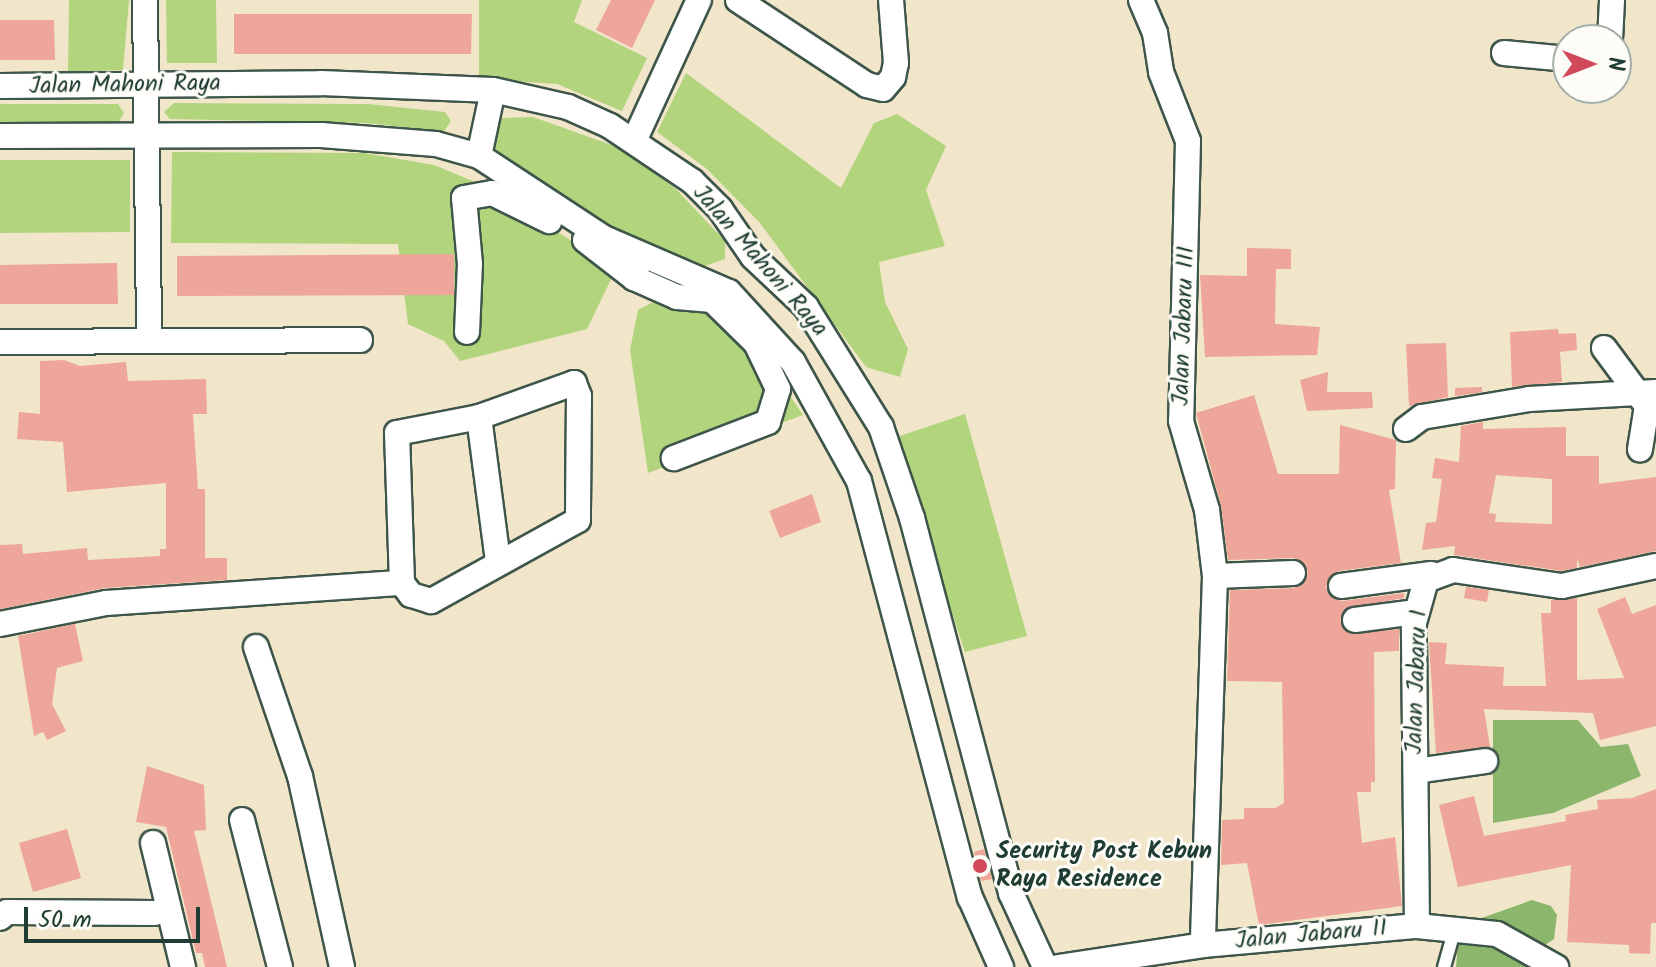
<!DOCTYPE html>
<html>
<head>
<meta charset="utf-8">
<style>
	body { margin:0 }
	#map { position:relative; width:1656px; height:967px; overflow:hidden; background:#f1e6ca; font-family:Kalam,sans-serif }
	div>[style] { position:absolute }
	[style*='--x'] { left:calc(var(--x)*1px); top:calc(var(--y)*1px); width:calc(var(--w)*1px); rotate:calc(var(--a)*1deg) }
	.green>* { inset:0; background:#b1d47d }
	.forest>* { inset:0; background:#8cb66c }
	.building>* { inset:0; background:#eda699 }
	.roads { filter:drop-shadow(2px 0 #3e564a) drop-shadow(-2px 0 #3e564a) drop-shadow(0 2px #3e564a) drop-shadow(0 -2px #3e564a) }
	.service>* { height:12px; margin:-6px; padding:0 6px; transform-origin:6px; border-radius:6px; background:#fff }
	.minor>* { height:24px; margin:-12px; padding:0 12px; transform-origin:12px; border-radius:12px; background:#fff }
	.dots>* { width:22px; height:22px; translate:-50% -50%; box-sizing:border-box; border:4px solid #fdfcf7; border-radius:50% }
	span { translate:-50% -50%; white-space:nowrap; text-align:center; line-height:1.15; -webkit-text-stroke:6px #fdfcf7; paint-order:stroke }
	.street-label { font-size:24px; color:#1f3d34 }
	.poi-label { font-size:24px; color:#1f3d34; font-weight:700 }
	.left { translate:0 -50%; text-align:left }
	.north { position:absolute; left:1552px; top:24px; width:80px; height:80px; box-sizing:border-box; background:#fdfcf7; border:2px solid #a4b0a9; border-radius:50%; rotate:90deg; font-size:22px; font-weight:700; line-height:32px; text-align:center; color:#1f3d34 }
	.north::after { content:''; display:block; margin:auto; width:28px; height:36px; background:#d1495b; clip-path:polygon(50% 0,100% 100%,50% 72%,0 100%) }
	.scale { position:absolute; left:24px; top:907px; width:176px; height:36px; box-sizing:border-box; border:4px solid #1f3d34; border-top:0; padding-left:10px; font-size:24px; line-height:28px; white-space:nowrap; color:#1f3d34; -webkit-text-stroke:6px #fdfcf7; paint-order:stroke }
</style>
</head>
<body>
<div id="map">
	<div class="green">
		<div style="clip-path:polygon(69px 0,129px 0,123px 70px,68px 72px)"></div>
		<div style="clip-path:polygon(166px 0,216px 0,217px 63px,167px 63px)"></div>
		<div style="clip-path:polygon(479px 0,582px 0,574px 22px,647px 58px,622px 111px,557px 84px,479px 79px)"></div>
		<div style="clip-path:polygon(686px 73px,841px 188px,874px 123px,897px 114px,946px 146px,926px 190px,945px 246px,879px 262px,885px 302px,908px 349px,900px 377px,866px 367px,760px 223px,707px 169px,657px 132px)"></div>
		<div style="clip-path:polygon(174px 103px,368px 104px,445px 112px,451px 121px,444px 131px,437px 131px,367px 123px,170px 119px,164px 112px)"></div>
		<div style="clip-path:polygon(0 104px,118px 104px,124px 113px,118px 123px,0 122px)"></div>
		<div style="clip-path:polygon(533px 117px,620px 148px,676px 189px,725px 241px,725px 259px,705px 266px,670px 254px,605px 223px,515px 167px,492px 145px,499px 118px)"></div>
		<div style="clip-path:polygon(172px 152px,364px 153px,434px 165px,485px 186px,616px 269px,587px 329px,460px 361px,444px 341px,408px 324px,398px 244px,171px 243px)"></div>
		<div style="clip-path:polygon(0 160px,130px 160px,130px 232px,0 233px)"></div>
		<div style="clip-path:polygon(669px 294px,715px 305px,757px 348px,803px 415px,648px 473px,630px 350px,638px 310px)"></div>
		<div style="clip-path:polygon(965px 414px,1027px 636px,965px 652px,894px 438px)"></div>
	</div>
	<div class="forest">
		<div style="clip-path:polygon(1493px 720px,1578px 720px,1601px 747px,1628px 744px,1641px 776px,1553px 813px,1493px 823px)"></div>
		<div style="clip-path:polygon(1532px 900px,1551px 906px,1557px 915px,1554px 939px,1526px 958px,1530px 967px,1456px 967px,1459px 932px,1465px 924px)"></div>
	</div>
	<div class="building">
		<div style="clip-path:polygon(611px 0,655px 0,632px 48px,596px 30px)"></div>
		<div style="clip-path:polygon(234px 14px,472px 14px,471px 54px,234px 54px)"></div>
		<div style="clip-path:polygon(0 20px,54px 20px,55px 60px,0 60px)"></div>
		<div style="clip-path:polygon(1247px 248px,1291px 249px,1291px 269px,1276px 269px,1275px 324px,1320px 327px,1317px 355px,1205px 357px,1200px 275px,1247px 276px)"></div>
		<div style="clip-path:polygon(454px 254px,454px 295px,177px 296px,177px 256px)"></div>
		<div style="clip-path:polygon(117px 263px,118px 304px,0 304px,0 265px)"></div>
		<div style="clip-path:polygon(1558px 329px,1559px 334px,1576px 333px,1577px 350px,1560px 352px,1562px 382px,1512px 387px,1510px 332px)"></div>
		<div style="clip-path:polygon(1446px 343px,1448px 397px,1409px 406px,1406px 344px)"></div>
		<div style="clip-path:polygon(64px 360px,80px 366px,126px 362px,128px 381px,206px 379px,207px 414px,193px 414px,198px 489px,205px 489px,205px 558px,227px 558px,227px 580px,105px 588px,0 609px,0 545px,22px 544px,23px 554px,87px 548px,88px 560px,160px 556px,160px 549px,166px 549px,166px 483px,67px 492px,63px 442px,17px 439px,19px 412px,40px 414px,40px 361px)"></div>
		<div style="clip-path:polygon(1328px 372px,1327px 392px,1372px 392px,1373px 408px,1307px 411px,1300px 380px)"></div>
		<div style="clip-path:polygon(1482px 387px,1482px 392px,1455px 396px,1455px 388px)"></div>
		<div style="clip-path:polygon(1254px 395px,1278px 474px,1339px 474px,1340px 425px,1396px 440px,1395px 489px,1389px 490px,1401px 563px,1338px 571px,1326px 587px,1330px 596px,1342px 601px,1404px 593px,1404px 598px,1347px 608px,1340px 621px,1350px 634px,1399px 629px,1399px 651px,1374px 652px,1375px 782px,1371px 782px,1371px 792px,1357px 792px,1362px 843px,1395px 837px,1402px 906px,1259px 925px,1247px 863px,1221px 865px,1222px 820px,1244px 819px,1244px 808px,1275px 808px,1284px 803px,1282px 682px,1227px 681px,1230px 590px,1294px 588px,1308px 573px,1305px 564px,1293px 558px,1228px 560px,1221px 506px,1196px 413px)"></div>
		<div style="clip-path:polygon(evenodd,1483px 422px,1483px 429px,1566px 427px,1566px 456px,1599px 456px,1599px 484px,1656px 477px,1656px 551px,1580px 567px,1577px 559px,1577px 568px,1562px 571px,1454px 555px,1455px 546px,1422px 550px,1426px 523px,1436px 522px,1442px 479px,1432px 478px,1435px 458px,1459px 462px,1461px 426px,1483px 422px,1496px 475px,1552px 479px,1552px 524px,1495px 522px,1496px 514px,1489px 513px,1496px 475px)"></div>
		<div style="clip-path:polygon(812px 494px,821px 522px,780px 538px,769px 511px)"></div>
		<div style="clip-path:polygon(1466px 587px,1489px 590px,1487px 602px,1464px 598px)"></div>
		<div style="clip-path:polygon(1625px 597px,1632px 614px,1656px 605px,1656px 726px,1600px 740px,1593px 713px,1484px 709px,1490px 747px,1436px 753px,1429px 642px,1447px 643px,1445px 664px,1504px 667px,1503px 686px,1546px 686px,1541px 613px,1551px 613px,1551px 600px,1577px 598px,1577px 680px,1624px 678px,1597px 609px)"></div>
		<div style="clip-path:polygon(75px 624px,83px 661px,57px 668px,52px 704px,66px 731px,47px 740px,43px 732px,34px 736px,18px 636px)"></div>
		<div style="clip-path:polygon(147px 766px,204px 785px,206px 830px,194px 831px,227px 967px,205px 967px,202px 953px,196px 953px,166px 827px,136px 822px)"></div>
		<div style="clip-path:polygon(1656px 789px,1656px 923px,1651px 923px,1650px 954px,1629px 953px,1629px 945px,1567px 942px,1571px 865px,1458px 887px,1439px 805px,1474px 796px,1484px 836px,1566px 821px,1565px 815px,1598px 809px,1597px 800px,1632px 798px)"></div>
		<div style="clip-path:polygon(67px 829px,81px 878px,33px 892px,19px 843px)"></div>
		<div style="clip-path:polygon(984px 849px,992px 879px,981px 881px,974px 852px)"></div>
	</div>
	<div class="roads">
		<div class="service">
			<div style="--x:1444;--y:967;--w:41;--a:-74.2"></div>
		</div>
		<div class="minor">
			<div style="--x:145;--y:0;--w:341;--a:89.3"></div>
			<div style="--x:738;--y:0;--w:154;--a:33.4"></div>
			<div style="--x:867;--y:85;--w:16;--a:14"></div>
			<div style="--x:883;--y:89;--w:16;--a:-50"></div>
			<div style="--x:893;--y:77;--w:14;--a:-78"></div>
			<div style="--x:896;--y:63;--w:63;--a:-94.5"></div>
			<div style="--x:1141;--y:0;--w:36;--a:67"></div>
			<div style="--x:1155;--y:33;--w:39;--a:81"></div>
			<div style="--x:1161;--y:72;--w:74;--a:68.6"></div>
			<div style="--x:1188;--y:141;--w:280;--a:91.4"></div>
			<div style="--x:1181;--y:421;--w:93;--a:73.7"></div>
			<div style="--x:1207;--y:510;--w:66;--a:83.1"></div>
			<div style="--x:1215;--y:576;--w:369;--a:91.9"></div>
			<div style="--x:1610;--y:40;--w:40;--a:-87.1"></div>
			<div style="--x:1504;--y:53;--w:64;--a:5.4"></div>
			<div style="--x:0;--y:86;--w:321;--a:-0.5"></div>
			<div style="--x:321;--y:83;--w:172;--a:2.3"></div>
			<div style="--x:493;--y:90;--w:77;--a:12.8"></div>
			<div style="--x:568;--y:107;--w:46;--a:24.3"></div>
			<div style="--x:610;--y:126;--w:99;--a:33.9"></div>
			<div style="--x:692;--y:181;--w:40;--a:45"></div>
			<div style="--x:720;--y:209;--w:58;--a:55.5"></div>
			<div style="--x:753;--y:257;--w:73;--a:43.3"></div>
			<div style="--x:806;--y:307;--w:142;--a:58"></div>
			<div style="--x:881;--y:427;--w:96;--a:71.2"></div>
			<div style="--x:912;--y:518;--w:388;--a:75.2"></div>
			<div style="--x:1011;--y:893;--w:81;--a:65.3"></div>
			<div style="--x:0;--y:136;--w:321;--a:-0.2"></div>
			<div style="--x:321;--y:135;--w:115;--a:4.5"></div>
			<div style="--x:436;--y:144;--w:45;--a:15.6"></div>
			<div style="--x:479;--y:156;--w:149;--a:33.3"></div>
			<div style="--x:604;--y:238;--w:136;--a:23.4"></div>
			<div style="--x:729;--y:292;--w:95;--a:47.6"></div>
			<div style="--x:793;--y:362;--w:136;--a:61"></div>
			<div style="--x:859;--y:481;--w:431;--a:75.1"></div>
			<div style="--x:970;--y:897;--w:77;--a:66.1"></div>
			<div style="--x:634;--y:141;--w:155;--a:-65.3"></div>
			<div style="--x:479;--y:156;--w:67;--a:-78"></div>
			<div style="--x:585;--y:240;--w:62;--a:37.8"></div>
			<div style="--x:640;--y:256;--w:23;--a:105"></div>
			<div style="--x:634;--y:278;--w:47;--a:23.8"></div>
			<div style="--x:677;--y:297;--w:35;--a:5"></div>
			<div style="--x:712;--y:300;--w:62;--a:44.3"></div>
			<div style="--x:756;--y:343;--w:51;--a:64.4"></div>
			<div style="--x:778;--y:389;--w:34;--a:107"></div>
			<div style="--x:768;--y:422;--w:101;--a:159"></div>
			<div style="--x:467;--y:332;--w:68;--a:-87.5"></div>
			<div style="--x:470;--y:264;--w:66;--a:-95.2"></div>
			<div style="--x:464;--y:198;--w:28;--a:-10"></div>
			<div style="--x:492;--y:193;--w:64;--a:26.2"></div>
			<div style="--x:0;--y:342;--w:360;--a:-0.3"></div>
			<div style="--x:1604;--y:348;--w:72;--a:53.4"></div>
			<div style="--x:1647;--y:406;--w:44;--a:99.2"></div>
			<div style="--x:479;--y:417;--w:146;--a:82.5"></div>
			<div style="--x:1406;--y:429;--w:20;--a:-37"></div>
			<div style="--x:1422;--y:417;--w:109;--a:-9.5"></div>
			<div style="--x:1529;--y:399;--w:127;--a:-3.2"></div>
			<div style="--x:1215;--y:576;--w:78;--a:-2.2"></div>
			<div style="--x:1341;--y:586;--w:91;--a:-7.6"></div>
			<div style="--x:1355;--y:620;--w:62;--a:-7.5"></div>
			<div style="--x:0;--y:624;--w:108;--a:-11.2"></div>
			<div style="--x:106;--y:603;--w:297;--a:-3.9"></div>
			<div style="--x:402;--y:583;--w:150;--a:-91.9"></div>
			<div style="--x:397;--y:433;--w:84;--a:-11"></div>
			<div style="--x:479;--y:417;--w:101;--a:-19.7"></div>
			<div style="--x:574;--y:383;--w:14;--a:69"></div>
			<div style="--x:579;--y:396;--w:124;--a:90.5"></div>
			<div style="--x:578;--y:520;--w:168;--a:151.1"></div>
			<div style="--x:431;--y:601;--w:21;--a:-163"></div>
			<div style="--x:411;--y:595;--w:15;--a:-127"></div>
			<div style="--x:256;--y:647;--w:136;--a:71.2"></div>
			<div style="--x:300;--y:776;--w:196;--a:77.6"></div>
			<div style="--x:1416;--y:771;--w:70;--a:-8.2"></div>
			<div style="--x:242;--y:820;--w:152;--a:75.5"></div>
			<div style="--x:153;--y:843;--w:128;--a:76.4"></div>
			<div style="--x:0;--y:918;--w:9;--a:-41"></div>
			<div style="--x:7;--y:912;--w:148;--a:0.4"></div>
			<div style="--x:1417;--y:926;--w:303;--a:-90.6"></div>
			<div style="--x:1414;--y:623;--w:45;--a:-74.4"></div>
			<div style="--x:1426;--y:580;--w:29;--a:-20"></div>
			<div style="--x:1453;--y:570;--w:110;--a:8.4"></div>
			<div style="--x:1562;--y:586;--w:96;--a:-12"></div>
			<div style="--x:1058;--y:967;--w:147;--a:-8.6"></div>
			<div style="--x:1203;--y:945;--w:215;--a:-5.1"></div>
			<div style="--x:1417;--y:926;--w:80;--a:5.7"></div>
			<div style="--x:1497;--y:934;--w:68;--a:29.2"></div>
		</div>
	</div>
	<div class="dots">
		<div style="left:980px;top:866px;background:#d1495b"></div>
	</div>
	<div class="street-label">
		<span style="left:125px;top:85px;rotate:-1deg">Jalan Mahoni Raya</span>
		<span style="left:760px;top:261px;rotate:49deg">Jalan Mahoni Raya</span>
		<span style="left:1184px;top:326px;rotate:-88deg">Jalan Jabaru III</span>
		<span style="left:1417px;top:682px;rotate:-88deg">Jalan Jabaru I</span>
		<span style="left:1311px;top:935px;rotate:-5deg">Jalan Jabaru II</span>
	</div>
	<div class="poi-label">
		<span class="left" style="left:996px;top:866px">Security Post Kebun<br>Raya Residence</span>
	</div>
	<div class="north">N</div>
	<div class="scale">50 m</div>
</div>
</body>
</html>
